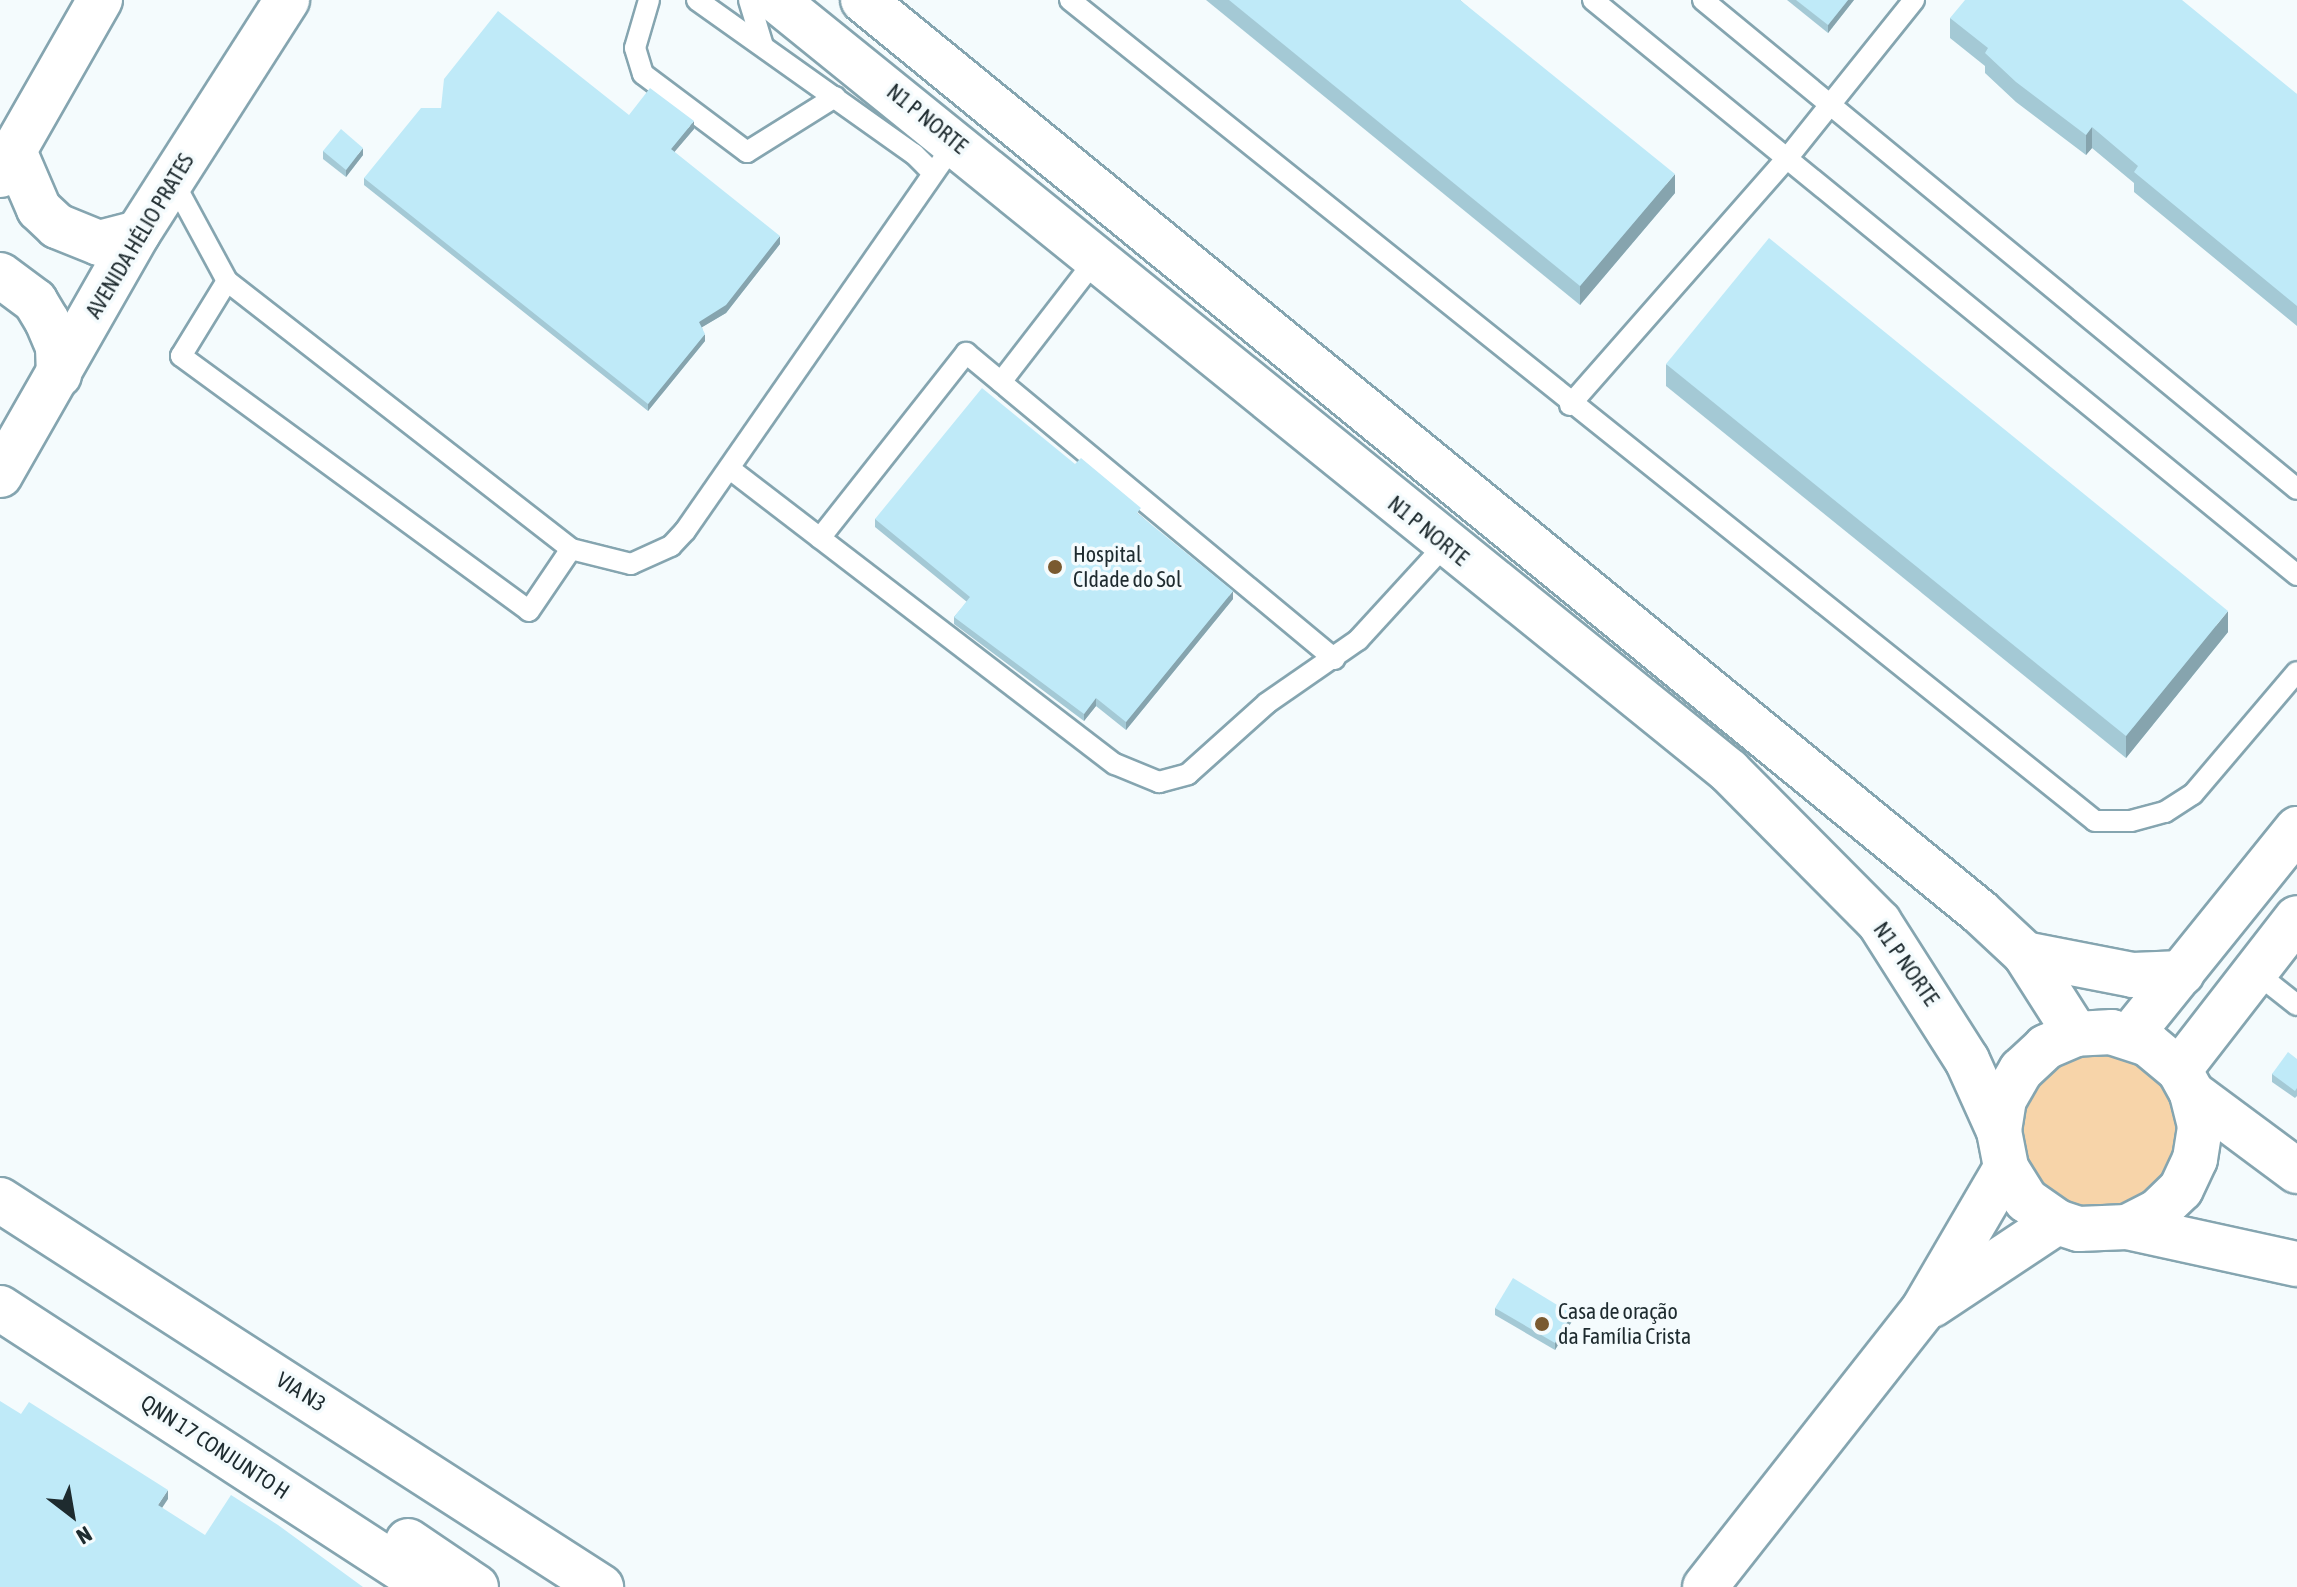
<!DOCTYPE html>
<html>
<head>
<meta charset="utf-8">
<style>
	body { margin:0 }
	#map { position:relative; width:2297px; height:1587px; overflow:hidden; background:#f4fbfd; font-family:"Asap Condensed",sans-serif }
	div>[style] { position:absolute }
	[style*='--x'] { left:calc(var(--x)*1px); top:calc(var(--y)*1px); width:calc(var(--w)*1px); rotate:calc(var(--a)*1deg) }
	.green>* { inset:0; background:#f7d4a9 }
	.round { border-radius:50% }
	.roads { filter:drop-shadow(2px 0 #85a5b0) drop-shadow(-2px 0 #85a5b0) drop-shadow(0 2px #85a5b0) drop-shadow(0 -2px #85a5b0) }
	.lane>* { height:20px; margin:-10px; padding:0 10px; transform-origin:10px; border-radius:10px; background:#fff }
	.secondary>* { height:44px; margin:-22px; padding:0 22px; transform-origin:22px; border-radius:22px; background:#fff }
	.wall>* { inset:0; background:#a4c9d5 }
	.shaded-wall>* { inset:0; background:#86a4ae }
	.building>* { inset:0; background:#bfeaf8 }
	.dots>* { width:22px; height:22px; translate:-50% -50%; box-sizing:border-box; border:4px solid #f4fbfd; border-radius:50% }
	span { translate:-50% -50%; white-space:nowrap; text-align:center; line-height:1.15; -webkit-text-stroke:7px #f4fbfd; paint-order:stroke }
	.street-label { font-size:22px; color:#1e2b2f }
	.poi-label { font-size:22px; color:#1e2b2f }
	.left { translate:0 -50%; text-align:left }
	.north { position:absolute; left:32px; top:1475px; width:80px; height:80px; -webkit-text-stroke:6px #f4fbfd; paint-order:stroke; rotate:149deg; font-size:22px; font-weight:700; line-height:32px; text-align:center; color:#1e2b2f }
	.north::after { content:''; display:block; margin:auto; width:28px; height:36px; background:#1e2b2f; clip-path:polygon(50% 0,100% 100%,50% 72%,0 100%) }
</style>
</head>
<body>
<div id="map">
	<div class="green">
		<div class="round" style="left:2021px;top:1055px;width:156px;height:156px"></div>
	</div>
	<div class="roads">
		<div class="lane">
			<div style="--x:649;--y:0;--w:50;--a:106.3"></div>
			<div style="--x:635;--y:48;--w:27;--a:73"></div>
			<div style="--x:643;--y:74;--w:130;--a:36.9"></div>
			<div style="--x:747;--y:152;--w:104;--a:-32"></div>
			<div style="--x:697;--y:0;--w:266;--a:35.4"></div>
			<div style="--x:914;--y:154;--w:27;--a:45"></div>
			<div style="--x:749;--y:0;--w:48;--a:73.1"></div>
			<div style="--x:1070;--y:0;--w:1313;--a:38.69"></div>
			<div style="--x:2095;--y:821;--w:36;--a:0"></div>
			<div style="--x:2131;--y:821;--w:35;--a:-15"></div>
			<div style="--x:2165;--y:812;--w:33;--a:-33"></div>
			<div style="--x:2193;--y:794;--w:160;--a:-49.6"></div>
			<div style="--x:1593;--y:0;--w:909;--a:39.24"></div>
			<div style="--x:1703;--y:0;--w:769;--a:39.46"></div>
			<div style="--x:173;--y:181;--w:114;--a:61.6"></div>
			<div style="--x:227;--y:281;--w:436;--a:37.9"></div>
			<div style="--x:571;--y:549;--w:62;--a:14"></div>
			<div style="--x:631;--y:564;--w:44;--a:-24.2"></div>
			<div style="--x:671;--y:546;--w:21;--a:-47"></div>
			<div style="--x:685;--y:531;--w:475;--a:-55.2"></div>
			<div style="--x:227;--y:281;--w:88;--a:121.5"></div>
			<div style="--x:181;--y:356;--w:431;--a:36.2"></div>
			<div style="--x:529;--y:611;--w:75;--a:-55.9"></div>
			<div style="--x:1001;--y:382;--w:155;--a:-52.3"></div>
			<div style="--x:1570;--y:405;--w:332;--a:-48.7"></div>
			<div style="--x:1789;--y:156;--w:200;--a:-51.3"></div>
			<div style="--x:730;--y:469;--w:485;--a:37.5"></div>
			<div style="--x:1115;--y:764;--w:48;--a:22.2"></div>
			<div style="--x:1159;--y:782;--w:30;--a:-15"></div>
			<div style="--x:1188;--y:774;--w:106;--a:-41.9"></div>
			<div style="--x:1267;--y:703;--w:111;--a:-34.7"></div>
			<div style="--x:1358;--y:640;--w:129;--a:-47.5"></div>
			<div style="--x:820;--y:538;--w:236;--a:-51.7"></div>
			<div style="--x:966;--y:353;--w:479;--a:39.7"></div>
			<div style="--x:2254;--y:971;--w:55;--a:38.3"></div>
		</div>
		<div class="secondary">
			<div style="--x:776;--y:0;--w:1226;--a:38.97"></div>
			<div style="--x:1729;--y:771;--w:213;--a:45.2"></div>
			<div style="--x:1879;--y:922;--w:164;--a:57.5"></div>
			<div style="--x:1967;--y:1060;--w:78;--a:65.7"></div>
			<div style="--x:863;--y:0;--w:1442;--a:39.23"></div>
			<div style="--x:1980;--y:912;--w:62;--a:43"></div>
			<div style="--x:2025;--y:954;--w:95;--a:57.5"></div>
			<div style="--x:14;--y:151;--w:63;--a:66.7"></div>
			<div style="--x:39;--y:209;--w:25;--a:43"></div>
			<div style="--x:57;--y:226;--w:45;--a:22"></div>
			<div style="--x:99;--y:243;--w:40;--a:-14.4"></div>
			<div style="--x:0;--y:175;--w:202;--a:-60.3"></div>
			<div style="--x:0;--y:275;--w:44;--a:36.6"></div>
			<div style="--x:35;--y:301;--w:23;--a:59"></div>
			<div style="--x:47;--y:321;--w:28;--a:67"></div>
			<div style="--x:58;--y:347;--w:28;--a:88"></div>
			<div style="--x:0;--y:475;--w:279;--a:-60.3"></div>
			<div style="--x:138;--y:233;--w:277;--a:-57.4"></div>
			<div style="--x:2025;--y:954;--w:110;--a:11"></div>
			<div style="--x:2133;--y:975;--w:49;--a:-2.3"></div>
			<div style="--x:2130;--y:1036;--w:266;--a:-51.1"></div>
			<div style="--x:2179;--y:1070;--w:192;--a:-52.2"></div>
			<div style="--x:2192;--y:1093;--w:131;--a:36.6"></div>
			<div style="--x:0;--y:1200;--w:715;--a:32.78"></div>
			<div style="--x:2127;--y:1227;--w:34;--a:-27"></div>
			<div style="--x:2157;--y:1212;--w:33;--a:-44"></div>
			<div style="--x:2181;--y:1189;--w:33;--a:-65"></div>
			<div style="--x:2195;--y:1159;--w:33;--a:-81"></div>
			<div style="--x:2200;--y:1126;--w:34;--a:-104"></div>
			<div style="--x:2192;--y:1093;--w:26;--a:-119"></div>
			<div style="--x:2179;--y:1070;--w:40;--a:-140"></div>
			<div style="--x:2148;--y:1044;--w:38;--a:-162"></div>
			<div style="--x:2112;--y:1032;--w:36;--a:177"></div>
			<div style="--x:2076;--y:1034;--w:33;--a:157"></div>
			<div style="--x:2046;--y:1047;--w:34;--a:137"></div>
			<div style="--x:2021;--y:1070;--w:34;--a:120"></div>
			<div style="--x:2004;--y:1099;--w:32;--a:99"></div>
			<div style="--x:1999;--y:1131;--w:38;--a:79"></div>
			<div style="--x:2006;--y:1168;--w:38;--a:58"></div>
			<div style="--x:2026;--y:1200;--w:38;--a:35"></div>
			<div style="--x:2057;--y:1222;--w:23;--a:18"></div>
			<div style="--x:2079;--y:1229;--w:48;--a:-2.4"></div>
			<div style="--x:2127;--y:1227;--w:174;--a:12.3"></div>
			<div style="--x:1932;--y:1305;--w:150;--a:-33.6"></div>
			<div style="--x:0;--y:1308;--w:512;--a:33.04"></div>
			<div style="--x:408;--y:1541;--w:82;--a:34.1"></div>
			<div style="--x:1705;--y:1587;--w:352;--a:-51.8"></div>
			<div style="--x:1923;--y:1310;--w:164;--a:-59.7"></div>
		</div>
	</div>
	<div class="wall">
		<div style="clip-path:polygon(1206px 0,1460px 0,1675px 193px,1580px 305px)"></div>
		<div style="clip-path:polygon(1787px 0,1854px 0,1828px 33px)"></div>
		<div style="clip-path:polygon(1950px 18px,2297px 94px,2297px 326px,2134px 192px,2134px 183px,2092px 148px,2086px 155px,2016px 102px,1985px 73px,1985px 66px,1950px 38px)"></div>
		<div style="clip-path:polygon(629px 115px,694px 129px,674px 152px,780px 244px,726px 313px,702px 327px,705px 341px,648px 411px,364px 185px,364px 178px)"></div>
		<div style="clip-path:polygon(323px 151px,363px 155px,346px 177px,323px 159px)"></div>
		<div style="clip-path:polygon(1666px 364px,2228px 632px,2126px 758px,1666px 386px)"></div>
		<div style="clip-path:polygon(1075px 464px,1141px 516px,1233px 599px,1126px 730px,1096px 706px,1084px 721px,954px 624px,954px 617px,967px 602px,875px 527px,875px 519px)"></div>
		<div style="clip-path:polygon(2297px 1059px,2297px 1096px,2295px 1098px,2272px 1082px,2272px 1074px)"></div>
		<div style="clip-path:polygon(1495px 1308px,1572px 1321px,1555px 1350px,1495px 1315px)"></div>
	</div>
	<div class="shaded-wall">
		<div style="clip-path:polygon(1848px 0,1854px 0,1828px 33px,1828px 25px)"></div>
		<div style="clip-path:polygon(694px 121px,694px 129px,671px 156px,671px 149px)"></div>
		<div style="clip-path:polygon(2092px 127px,2092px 148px,2086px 155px,2086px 135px)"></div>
		<div style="clip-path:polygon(363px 148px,363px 155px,346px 177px,346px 170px)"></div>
		<div style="clip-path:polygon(1675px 174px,1675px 193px,1580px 305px,1580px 286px)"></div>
		<div style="clip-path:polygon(780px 236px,780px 244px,726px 313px,699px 329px,699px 322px)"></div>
		<div style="clip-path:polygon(705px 334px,705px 341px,648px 411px,648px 404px)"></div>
		<div style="clip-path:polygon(1233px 591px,1233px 599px,1126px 730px,1126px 722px)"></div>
		<div style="clip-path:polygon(2228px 611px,2228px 632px,2126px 758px,2126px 736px)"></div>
		<div style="clip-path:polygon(1096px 698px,1096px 706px,1084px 721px,1084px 714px)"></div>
		<div style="clip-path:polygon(1572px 1314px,1572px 1321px,1555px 1350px,1555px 1343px)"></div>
		<div style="clip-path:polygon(168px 1490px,168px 1499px,158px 1514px,158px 1505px)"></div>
	</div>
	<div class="building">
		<div style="clip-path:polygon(1229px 0,1460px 0,1675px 174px,1580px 286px)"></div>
		<div style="clip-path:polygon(1796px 0,1848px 0,1828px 25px)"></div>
		<div style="clip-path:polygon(1965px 0,2182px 0,2297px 94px,2297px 306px,2134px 172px,2138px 166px,2092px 127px,2086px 135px,2016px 82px,1985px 53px,1988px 48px,1950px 18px)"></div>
		<div style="clip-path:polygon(498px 11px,629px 115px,650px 88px,694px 121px,671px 149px,780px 236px,726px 305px,699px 322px,705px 334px,648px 404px,364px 178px,421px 108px,441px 108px,444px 79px)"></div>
		<div style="clip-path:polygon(341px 129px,363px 148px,346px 170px,323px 151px)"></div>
		<div style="clip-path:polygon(1769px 238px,2228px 611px,2126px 736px,1666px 364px)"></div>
		<div style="clip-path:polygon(982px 388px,1075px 464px,1081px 458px,1141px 508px,1137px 513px,1233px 591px,1126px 722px,1096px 698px,1084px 714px,954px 617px,970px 597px,875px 519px)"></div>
		<div style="clip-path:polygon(2288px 1052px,2297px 1059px,2297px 1088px,2295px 1091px,2272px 1074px)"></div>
		<div style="clip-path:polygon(1513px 1278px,1572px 1314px,1555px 1343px,1495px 1308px)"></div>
		<div style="clip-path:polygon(0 1401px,21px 1414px,29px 1402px,168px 1490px,158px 1505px,205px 1535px,231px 1495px,278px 1525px,363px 1587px,0 1587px)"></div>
	</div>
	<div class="dots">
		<div style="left:1055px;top:567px;background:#7a5a30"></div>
		<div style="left:1542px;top:1324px;background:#7a5a30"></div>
	</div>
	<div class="street-label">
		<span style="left:927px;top:119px;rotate:39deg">N1 P NORTE</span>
		<span style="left:140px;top:236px;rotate:-59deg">AVENIDA HÉLIO PRATES</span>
		<span style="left:1428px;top:531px;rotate:39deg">N1 P NORTE</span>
		<span style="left:1906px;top:964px;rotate:55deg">N1 P NORTE</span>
		<span style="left:301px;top:1392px;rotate:32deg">VIA N3</span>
		<span style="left:215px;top:1447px;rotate:33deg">QNN 17 CONJUNTO H</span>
	</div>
	<div class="poi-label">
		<span class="left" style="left:1073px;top:567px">Hospital<br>CIdade do Sol</span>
		<span class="left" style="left:1558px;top:1324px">Casa de oração<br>da Família Crista</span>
	</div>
	<div class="north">N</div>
</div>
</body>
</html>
